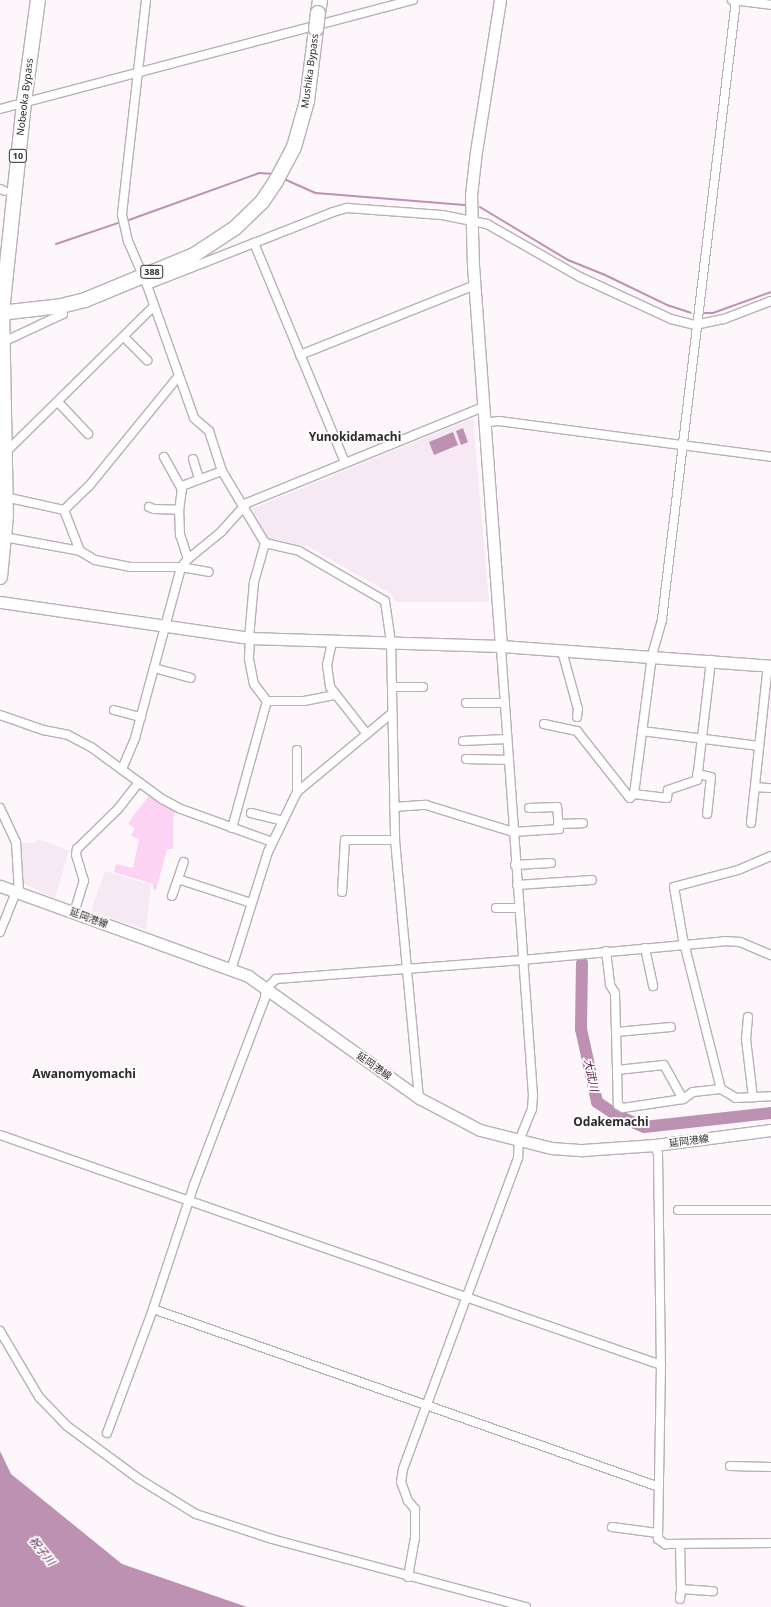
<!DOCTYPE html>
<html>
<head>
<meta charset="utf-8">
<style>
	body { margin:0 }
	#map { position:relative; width:771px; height:1607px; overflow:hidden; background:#fdf6fb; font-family:"Noto Sans","Noto Sans JP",sans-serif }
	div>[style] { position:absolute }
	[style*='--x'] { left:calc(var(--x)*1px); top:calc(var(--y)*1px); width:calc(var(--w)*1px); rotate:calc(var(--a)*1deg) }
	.built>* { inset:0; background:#f7e9f3 }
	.green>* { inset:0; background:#fcd3f2 }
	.water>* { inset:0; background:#bd91b2 }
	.stream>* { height:2px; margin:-1px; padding:0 1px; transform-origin:1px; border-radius:1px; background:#bd91b2 }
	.river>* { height:12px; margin:-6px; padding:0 6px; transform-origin:6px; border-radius:6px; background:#bd91b2 }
	.roads { filter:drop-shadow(1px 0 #b8b1b6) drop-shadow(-1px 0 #b8b1b6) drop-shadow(0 1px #b8b1b6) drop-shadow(0 -1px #b8b1b6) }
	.street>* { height:8px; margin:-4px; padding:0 4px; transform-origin:4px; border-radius:4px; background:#fff }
	.secondary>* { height:11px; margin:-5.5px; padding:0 5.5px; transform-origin:5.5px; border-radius:5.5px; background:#fff }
	.highway>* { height:14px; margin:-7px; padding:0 7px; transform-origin:7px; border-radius:7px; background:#fff }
	.bridges { filter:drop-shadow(1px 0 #b8b1b6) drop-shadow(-1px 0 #b8b1b6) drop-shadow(0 1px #b8b1b6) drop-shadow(0 -1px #b8b1b6) }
	.highway-bridge>* { height:14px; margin:-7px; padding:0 7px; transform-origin:7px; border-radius:7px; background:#fff }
	span { translate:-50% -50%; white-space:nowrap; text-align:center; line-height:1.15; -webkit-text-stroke:3.5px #fff; paint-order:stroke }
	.shield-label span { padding:1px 3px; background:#fff; border:1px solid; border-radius:3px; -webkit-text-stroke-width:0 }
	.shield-label { font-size:9px; color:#2e2b2d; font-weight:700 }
	.street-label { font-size:10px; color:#2e2b2d }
	.water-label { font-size:11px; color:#501b47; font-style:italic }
	.quarter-label { font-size:12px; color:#2e2b2d; font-weight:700 }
</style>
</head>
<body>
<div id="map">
	<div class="built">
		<div style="clip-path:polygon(473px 418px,489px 602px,396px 602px,390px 593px,307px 546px,267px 540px,254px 515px,254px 508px)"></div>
		<div style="clip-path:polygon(38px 839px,69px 851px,55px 898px,22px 883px,19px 843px,36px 843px)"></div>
		<div style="clip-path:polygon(105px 871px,151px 885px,146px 930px,91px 911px)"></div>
	</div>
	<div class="green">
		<div style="clip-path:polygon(151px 793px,176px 809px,173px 819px,173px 849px,167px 849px,156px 890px,153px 889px,153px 884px,114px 872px,116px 864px,133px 868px,139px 839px,131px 836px,135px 829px,128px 823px)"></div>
	</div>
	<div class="water">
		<div style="clip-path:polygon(463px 428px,468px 442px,461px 445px,456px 431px)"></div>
		<div style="clip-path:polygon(453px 432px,458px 445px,434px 455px,429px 442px)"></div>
		<div style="clip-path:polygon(0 1451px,11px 1474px,122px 1564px,247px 1607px,0 1607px)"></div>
	</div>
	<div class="stream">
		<div style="--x:284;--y:179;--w:35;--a:24"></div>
		<div style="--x:316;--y:193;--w:149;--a:4.6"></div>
		<div style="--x:480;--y:207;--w:103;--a:31.1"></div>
		<div style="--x:568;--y:260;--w:38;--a:22"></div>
		<div style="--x:603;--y:274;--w:71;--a:25.8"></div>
		<div style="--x:667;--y:305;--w:25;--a:18"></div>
		<div style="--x:126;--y:221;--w:141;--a:-19.8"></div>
		<div style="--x:259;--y:173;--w:16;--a:4"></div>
		<div style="--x:56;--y:244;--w:69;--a:-18.7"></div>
		<div style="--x:703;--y:313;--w:10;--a:0"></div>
		<div style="--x:713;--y:313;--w:62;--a:-19.9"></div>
	</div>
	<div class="river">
		<div style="--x:582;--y:963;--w:66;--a:90.9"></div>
		<div style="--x:581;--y:1029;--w:75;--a:77.6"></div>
		<div style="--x:597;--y:1102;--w:23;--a:34"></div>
		<div style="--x:616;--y:1115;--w:30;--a:23"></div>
		<div style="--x:644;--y:1127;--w:128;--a:-6.3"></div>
	</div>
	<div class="roads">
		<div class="street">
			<div style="--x:146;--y:0;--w:216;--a:96.4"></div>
			<div style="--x:122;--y:215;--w:27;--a:77"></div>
			<div style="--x:128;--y:241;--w:48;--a:66.6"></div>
			<div style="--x:147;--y:285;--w:141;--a:70.5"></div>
			<div style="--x:194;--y:418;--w:20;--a:41"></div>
			<div style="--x:209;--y:431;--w:42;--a:72"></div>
			<div style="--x:222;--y:471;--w:84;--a:59.2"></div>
			<div style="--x:265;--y:543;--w:35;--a:13"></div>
			<div style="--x:299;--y:551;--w:99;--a:30.2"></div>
			<div style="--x:385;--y:601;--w:41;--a:81.7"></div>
			<div style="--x:391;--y:642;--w:198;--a:88.8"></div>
			<div style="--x:395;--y:840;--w:259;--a:84.7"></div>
			<div style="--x:732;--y:0;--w:39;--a:7"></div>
			<div style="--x:0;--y:109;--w:427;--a:-14.8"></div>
			<div style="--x:0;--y:189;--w:5;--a:22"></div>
			<div style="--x:254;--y:243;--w:238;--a:67.5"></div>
			<div style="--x:147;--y:285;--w:200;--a:-21.4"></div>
			<div style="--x:333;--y:212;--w:15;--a:-16"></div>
			<div style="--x:347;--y:208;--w:95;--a:4.2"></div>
			<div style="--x:442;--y:215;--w:46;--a:11.3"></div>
			<div style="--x:487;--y:224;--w:107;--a:29.7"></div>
			<div style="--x:580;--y:277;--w:100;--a:24.8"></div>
			<div style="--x:671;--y:319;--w:25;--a:14"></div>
			<div style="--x:695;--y:325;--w:30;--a:-12"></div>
			<div style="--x:724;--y:319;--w:50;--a:-21"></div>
			<div style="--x:124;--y:337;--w:33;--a:45"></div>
			<div style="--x:1;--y:343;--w:68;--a:-25.1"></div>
			<div style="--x:63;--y:314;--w:8;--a:-104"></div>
			<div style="--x:300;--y:355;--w:188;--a:-21.8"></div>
			<div style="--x:58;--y:402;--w:44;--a:46.8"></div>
			<div style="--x:484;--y:423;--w:15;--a:-8"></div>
			<div style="--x:499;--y:421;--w:274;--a:7.5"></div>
			<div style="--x:5;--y:453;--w:209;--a:-44.6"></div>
			<div style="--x:164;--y:457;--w:37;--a:61"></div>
			<div style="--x:193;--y:459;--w:21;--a:73"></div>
			<div style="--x:5;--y:497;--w:60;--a:12.4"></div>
			<div style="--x:64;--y:510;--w:44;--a:68.7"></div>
			<div style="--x:80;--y:551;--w:17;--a:31"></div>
			<div style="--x:95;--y:560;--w:37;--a:11"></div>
			<div style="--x:131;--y:567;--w:50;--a:0"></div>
			<div style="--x:181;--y:567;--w:28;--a:10"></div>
			<div style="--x:149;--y:507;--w:5;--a:22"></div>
			<div style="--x:154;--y:509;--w:25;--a:2"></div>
			<div style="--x:64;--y:510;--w:35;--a:-44"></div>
			<div style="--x:89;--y:486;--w:141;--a:-50.8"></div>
			<div style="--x:4;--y:537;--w:77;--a:10.4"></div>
			<div style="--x:188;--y:559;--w:25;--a:-108"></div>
			<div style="--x:180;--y:535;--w:23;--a:-92"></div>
			<div style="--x:179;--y:512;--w:26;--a:-83"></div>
			<div style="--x:182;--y:486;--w:43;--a:-20.6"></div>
			<div style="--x:249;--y:638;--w:56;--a:-84.9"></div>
			<div style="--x:254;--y:582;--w:41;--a:-74.2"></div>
			<div style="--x:250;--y:638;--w:21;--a:93"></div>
			<div style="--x:249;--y:659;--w:25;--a:79"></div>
			<div style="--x:254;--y:684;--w:21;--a:53"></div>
			<div style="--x:267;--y:701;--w:37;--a:0"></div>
			<div style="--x:304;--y:701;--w:32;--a:-11"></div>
			<div style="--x:332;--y:642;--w:24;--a:102"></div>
			<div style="--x:327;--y:665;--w:22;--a:82"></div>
			<div style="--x:330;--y:687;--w:60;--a:51.8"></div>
			<div style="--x:562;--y:651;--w:60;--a:74.6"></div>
			<div style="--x:578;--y:709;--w:8;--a:97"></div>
			<div style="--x:154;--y:668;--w:38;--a:15"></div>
			<div style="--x:392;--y:687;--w:31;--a:0"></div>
			<div style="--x:466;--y:703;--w:39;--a:0"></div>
			<div style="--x:114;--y:710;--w:28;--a:15"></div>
			<div style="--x:0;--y:715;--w:46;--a:19.2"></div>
			<div style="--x:43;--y:730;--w:25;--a:11"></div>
			<div style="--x:68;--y:735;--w:26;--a:28"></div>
			<div style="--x:91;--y:747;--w:88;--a:36.2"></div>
			<div style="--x:162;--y:799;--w:21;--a:28"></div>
			<div style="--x:181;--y:809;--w:97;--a:19.9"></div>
			<div style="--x:544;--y:724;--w:34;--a:12"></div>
			<div style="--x:577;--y:731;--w:85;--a:51.7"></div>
			<div style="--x:630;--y:798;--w:6;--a:-45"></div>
			<div style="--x:634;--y:794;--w:140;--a:-82.6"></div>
			<div style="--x:652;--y:655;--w:37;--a:-74"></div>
			<div style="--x:662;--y:619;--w:623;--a:-83.18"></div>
			<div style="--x:642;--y:731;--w:118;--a:7.3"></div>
			<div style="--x:463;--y:741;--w:44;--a:-2.6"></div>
			<div style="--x:466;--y:759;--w:43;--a:1.3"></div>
			<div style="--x:122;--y:769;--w:34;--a:-67"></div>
			<div style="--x:135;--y:738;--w:177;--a:-74.9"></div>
			<div style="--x:181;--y:567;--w:11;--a:-49"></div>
			<div style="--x:188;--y:559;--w:43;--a:-39.3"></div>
			<div style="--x:221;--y:532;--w:39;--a:-48"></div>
			<div style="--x:247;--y:503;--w:255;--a:-22.1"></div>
			<div style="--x:697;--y:774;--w:14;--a:12"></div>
			<div style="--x:711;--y:777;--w:37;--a:96"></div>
			<div style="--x:755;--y:787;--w:16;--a:4"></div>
			<div style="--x:297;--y:792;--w:42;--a:-90"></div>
			<div style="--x:634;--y:794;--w:33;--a:7"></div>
			<div style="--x:667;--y:798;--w:8;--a:-83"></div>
			<div style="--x:668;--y:790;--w:31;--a:-19"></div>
			<div style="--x:697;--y:780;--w:121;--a:-83.3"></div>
			<div style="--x:394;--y:807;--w:32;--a:-4"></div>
			<div style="--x:426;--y:805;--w:91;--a:17.2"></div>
			<div style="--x:513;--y:832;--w:46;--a:-3.7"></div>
			<div style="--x:559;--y:829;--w:22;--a:-95"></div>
			<div style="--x:557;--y:807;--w:28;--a:178"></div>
			<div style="--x:0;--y:808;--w:38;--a:65"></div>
			<div style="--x:16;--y:842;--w:51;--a:86.6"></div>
			<div style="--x:251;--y:813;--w:32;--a:14"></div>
			<div style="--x:751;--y:823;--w:159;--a:-83.9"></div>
			<div style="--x:558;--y:824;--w:25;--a:-2"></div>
			<div style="--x:232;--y:828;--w:132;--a:-74.6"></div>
			<div style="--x:771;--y:856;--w:36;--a:157"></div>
			<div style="--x:738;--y:870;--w:66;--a:165.1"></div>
			<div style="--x:674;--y:887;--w:53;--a:80.2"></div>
			<div style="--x:683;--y:939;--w:155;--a:75.8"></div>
			<div style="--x:721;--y:1089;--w:17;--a:31"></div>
			<div style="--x:736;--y:1098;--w:35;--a:-3"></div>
			<div style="--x:515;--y:865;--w:36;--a:-3"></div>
			<div style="--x:178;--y:879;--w:77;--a:18.2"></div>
			<div style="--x:517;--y:885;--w:75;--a:-3.8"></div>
			<div style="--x:342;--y:892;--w:52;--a:-86.7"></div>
			<div style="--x:345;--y:840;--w:50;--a:0"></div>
			<div style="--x:172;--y:896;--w:36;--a:-71"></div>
			<div style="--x:496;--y:908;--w:22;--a:0"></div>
			<div style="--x:74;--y:913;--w:34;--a:-73"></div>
			<div style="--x:84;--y:881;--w:27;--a:-107"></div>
			<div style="--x:76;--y:855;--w:6;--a:-81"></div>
			<div style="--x:77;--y:849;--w:57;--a:-44.3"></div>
			<div style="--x:118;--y:809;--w:34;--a:-52"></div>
			<div style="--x:0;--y:932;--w:43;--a:-68.2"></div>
			<div style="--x:645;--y:948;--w:39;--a:78"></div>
			<div style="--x:606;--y:951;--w:34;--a:83"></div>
			<div style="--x:610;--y:985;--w:9;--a:58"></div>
			<div style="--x:615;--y:993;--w:112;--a:88.5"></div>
			<div style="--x:618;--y:1105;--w:6;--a:31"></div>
			<div style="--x:623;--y:1108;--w:61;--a:-8.5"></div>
			<div style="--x:683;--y:1099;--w:12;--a:-35"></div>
			<div style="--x:693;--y:1092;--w:28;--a:-6"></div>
			<div style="--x:231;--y:970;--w:124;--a:-72.6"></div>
			<div style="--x:268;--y:852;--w:67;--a:-64.2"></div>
			<div style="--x:297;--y:792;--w:124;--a:-39.7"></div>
			<div style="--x:748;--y:1017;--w:22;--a:95"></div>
			<div style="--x:746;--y:1039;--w:59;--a:83.2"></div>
			<div style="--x:616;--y:1032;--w:55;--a:-5.2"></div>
			<div style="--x:617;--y:1070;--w:47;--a:-6.1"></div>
			<div style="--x:664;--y:1065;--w:39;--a:61"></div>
			<div style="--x:0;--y:1135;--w:700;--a:19.19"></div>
			<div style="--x:655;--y:1145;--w:9;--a:72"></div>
			<div style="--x:658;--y:1154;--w:211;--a:89.2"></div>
			<div style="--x:661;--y:1365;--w:174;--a:91"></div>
			<div style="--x:658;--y:1539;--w:9;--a:36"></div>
			<div style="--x:665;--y:1544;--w:106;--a:-0.5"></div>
			<div style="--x:678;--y:1210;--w:93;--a:0"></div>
			<div style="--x:153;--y:1309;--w:536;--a:19.38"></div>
			<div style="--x:0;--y:1331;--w:77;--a:59.4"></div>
			<div style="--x:39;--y:1397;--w:40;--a:46"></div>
			<div style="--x:67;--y:1426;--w:89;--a:36.4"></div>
			<div style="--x:139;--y:1479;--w:67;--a:31.6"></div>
			<div style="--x:196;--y:1514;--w:80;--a:18.2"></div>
			<div style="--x:272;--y:1539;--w:263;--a:15"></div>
			<div style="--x:107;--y:1433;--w:132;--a:-69.6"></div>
			<div style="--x:153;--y:1309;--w:131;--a:-71.7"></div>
			<div style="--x:194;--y:1185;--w:200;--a:-69.2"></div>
			<div style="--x:265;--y:998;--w:9;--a:-84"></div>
			<div style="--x:266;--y:989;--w:14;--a:-45"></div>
			<div style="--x:276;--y:979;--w:247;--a:-4.4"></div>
			<div style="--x:522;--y:960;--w:204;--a:-5.3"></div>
			<div style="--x:725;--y:941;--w:15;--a:4"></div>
			<div style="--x:740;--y:942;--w:34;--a:23"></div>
			<div style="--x:730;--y:1466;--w:41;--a:1.4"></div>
			<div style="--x:612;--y:1527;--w:46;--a:7.4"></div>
			<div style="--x:680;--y:1544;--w:45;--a:88.7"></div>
			<div style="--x:681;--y:1589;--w:32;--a:4"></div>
			<div style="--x:408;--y:1577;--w:39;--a:-80"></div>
			<div style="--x:415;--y:1539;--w:30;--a:-90"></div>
			<div style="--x:415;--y:1509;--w:11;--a:-131"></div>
			<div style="--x:408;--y:1501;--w:20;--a:-110"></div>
			<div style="--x:401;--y:1482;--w:13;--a:-81"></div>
			<div style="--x:403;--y:1469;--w:332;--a:-69.7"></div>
			<div style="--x:518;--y:1158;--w:17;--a:-87"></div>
			<div style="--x:519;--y:1141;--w:35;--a:-68"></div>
			<div style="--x:532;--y:1109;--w:14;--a:-86"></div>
			<div style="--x:533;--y:1095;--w:450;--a:-94.1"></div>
			<div style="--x:680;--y:1599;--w:10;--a:-84"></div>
		</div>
		<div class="secondary">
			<div style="--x:500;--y:0;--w:153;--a:99"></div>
			<div style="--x:476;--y:151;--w:44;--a:96.5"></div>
			<div style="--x:471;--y:195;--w:70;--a:88.4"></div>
			<div style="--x:473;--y:265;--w:382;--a:85.8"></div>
			<div style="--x:0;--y:602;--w:252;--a:8.2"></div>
			<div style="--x:249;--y:638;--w:252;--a:1.8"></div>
			<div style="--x:501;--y:646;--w:271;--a:4.2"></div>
			<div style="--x:0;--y:886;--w:264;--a:19.9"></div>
			<div style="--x:248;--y:976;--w:210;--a:35.5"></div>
			<div style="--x:419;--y:1098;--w:69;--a:27.7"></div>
			<div style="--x:480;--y:1130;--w:73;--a:14.2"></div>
			<div style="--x:551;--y:1148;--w:32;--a:4"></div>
			<div style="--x:583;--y:1150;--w:72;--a:-4"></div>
			<div style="--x:655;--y:1145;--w:117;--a:-7.4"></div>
		</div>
		<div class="highway">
			<div style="--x:318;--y:13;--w:13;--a:-81"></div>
			<div style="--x:0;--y:313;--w:61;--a:-6.5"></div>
			<div style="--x:61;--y:306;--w:25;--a:-14"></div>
			<div style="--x:85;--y:300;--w:118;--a:-22.4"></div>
			<div style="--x:194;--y:255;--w:49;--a:-33.4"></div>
			<div style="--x:235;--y:228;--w:37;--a:-44"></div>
			<div style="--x:262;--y:202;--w:25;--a:-56"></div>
			<div style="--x:276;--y:181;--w:38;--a:-62"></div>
			<div style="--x:294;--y:147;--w:48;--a:-74.2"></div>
			<div style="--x:307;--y:101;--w:73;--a:-82.9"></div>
			<div style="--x:0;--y:577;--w:61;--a:-84.4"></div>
			<div style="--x:6;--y:516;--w:204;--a:-91.1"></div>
			<div style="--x:2;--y:312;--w:211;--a:-84"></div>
			<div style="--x:24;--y:102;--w:103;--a:-82.2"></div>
		</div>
	</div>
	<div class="bridges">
		<div class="highway-bridge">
			<div style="--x:316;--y:29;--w:16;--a:-83"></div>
		</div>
	</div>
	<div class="shield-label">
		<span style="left:18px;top:156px">10</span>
		<span style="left:152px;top:272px">388</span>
	</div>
	<div class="street-label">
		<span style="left:310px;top:71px;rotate:-82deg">Mushika Bypass</span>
		<span style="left:25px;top:97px;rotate:-83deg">Nobeoka Bypass</span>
		<span style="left:89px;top:918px;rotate:20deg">延岡港線</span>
		<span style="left:374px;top:1066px;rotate:35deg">延岡港線</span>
		<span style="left:689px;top:1141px;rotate:-7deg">延岡港線</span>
	</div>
	<div class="water-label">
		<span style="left:591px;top:1075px;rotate:78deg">大武川</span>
		<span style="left:42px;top:1551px;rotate:51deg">祝子川</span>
	</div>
	<div class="quarter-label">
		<span style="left:355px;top:437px">Yunokidamachi</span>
		<span style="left:84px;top:1074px">Awanomyomachi</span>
		<span style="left:611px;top:1122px">Odakemachi</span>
	</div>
</div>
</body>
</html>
